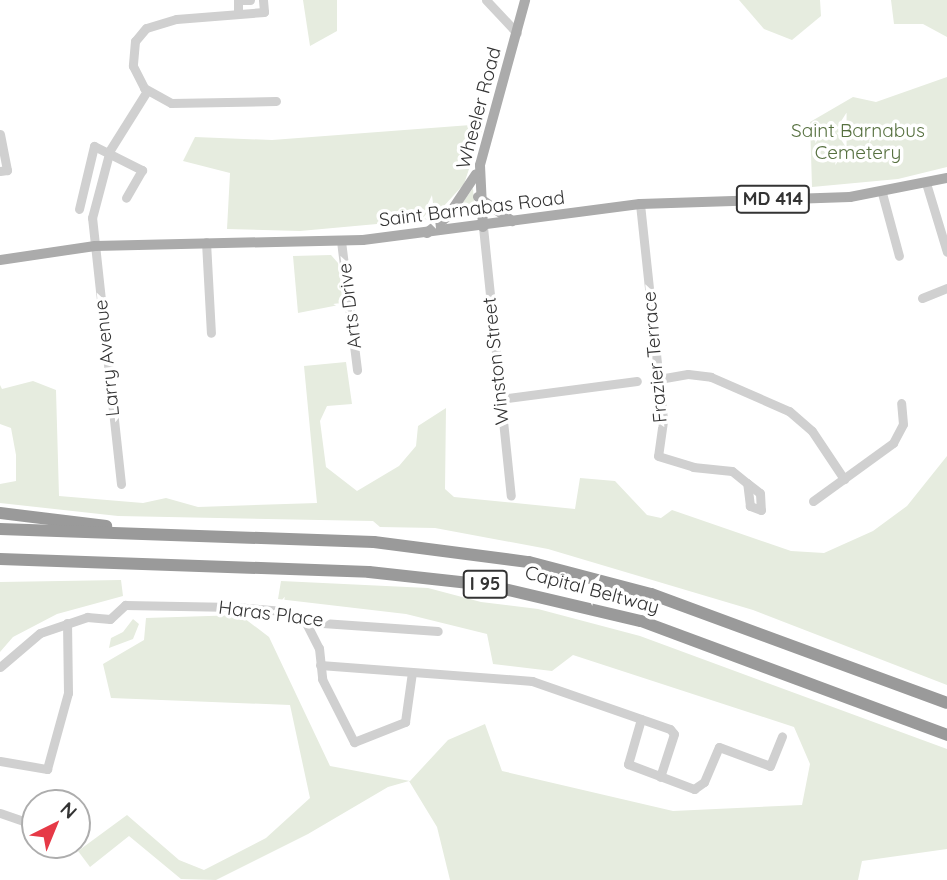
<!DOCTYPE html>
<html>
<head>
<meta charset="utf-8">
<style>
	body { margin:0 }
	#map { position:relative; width:947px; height:880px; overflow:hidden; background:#fff; font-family:Quicksand,sans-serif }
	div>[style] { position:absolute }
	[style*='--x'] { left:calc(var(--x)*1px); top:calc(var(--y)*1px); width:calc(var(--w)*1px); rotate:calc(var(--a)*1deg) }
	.green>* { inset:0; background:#e6ecdf }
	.minor>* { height:9px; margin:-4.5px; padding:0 4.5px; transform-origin:4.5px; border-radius:4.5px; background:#d0d0d0 }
	.major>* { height:10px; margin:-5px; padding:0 5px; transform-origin:5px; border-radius:5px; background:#ababab }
	.highway>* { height:12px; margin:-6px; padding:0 6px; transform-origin:6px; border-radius:6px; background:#9a9a9a }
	span { translate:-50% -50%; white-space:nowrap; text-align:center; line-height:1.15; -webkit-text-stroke:7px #fff; paint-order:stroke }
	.shield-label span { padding:2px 5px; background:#fff; border:2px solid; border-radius:5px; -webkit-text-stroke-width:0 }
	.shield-label { font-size:18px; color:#333; font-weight:700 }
	.street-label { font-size:19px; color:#333 }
	.park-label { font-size:19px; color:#56703f }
	.north { position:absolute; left:21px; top:789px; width:70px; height:70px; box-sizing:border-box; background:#fff; border:2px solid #adadad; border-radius:50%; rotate:43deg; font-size:19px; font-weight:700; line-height:28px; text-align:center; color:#333 }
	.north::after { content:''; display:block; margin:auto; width:24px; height:32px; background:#e63946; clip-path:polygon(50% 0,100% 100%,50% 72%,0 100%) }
</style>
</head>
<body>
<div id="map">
	<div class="green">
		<div style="clip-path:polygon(303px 0,337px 0,337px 31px,310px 46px)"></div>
		<div style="clip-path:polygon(739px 0,820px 0,821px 16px,792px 40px,764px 29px)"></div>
		<div style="clip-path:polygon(891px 0,947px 0,947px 37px,923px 24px,894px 24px)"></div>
		<div style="clip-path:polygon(947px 77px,947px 167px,898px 179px,812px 187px,810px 122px,853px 97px,876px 102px)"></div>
		<div style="clip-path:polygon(484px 124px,464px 184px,432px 219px,300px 231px,227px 229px,230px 173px,183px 161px,195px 137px,272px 140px)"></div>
		<div style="clip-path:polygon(473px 188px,475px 216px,453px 219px,452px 218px)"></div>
		<div style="clip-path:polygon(331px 255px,338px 263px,344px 304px,298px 313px,293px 256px)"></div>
		<div style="clip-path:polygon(346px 362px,352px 404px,327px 406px,320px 421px,326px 467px,357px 491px,399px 466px,416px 446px,418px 426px,446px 408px,445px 489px,454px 497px,575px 509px,580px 478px,615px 481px,647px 515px,661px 518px,672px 510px,791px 551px,824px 553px,873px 531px,907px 506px,947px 456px,947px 685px,753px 610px,548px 549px,435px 528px,380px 527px,373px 521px,118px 516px,0 503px,0 484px,16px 481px,16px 455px,11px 428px,0 424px,0 385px,2px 389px,33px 381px,56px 390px,59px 496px,143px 503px,166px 498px,198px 507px,317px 503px,304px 366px)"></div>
		<div style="clip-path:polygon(121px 580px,123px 596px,57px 614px,13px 637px,0 652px,0 582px)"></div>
		<div style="clip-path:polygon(281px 581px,428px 588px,481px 602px,538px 609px,640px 636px,947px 749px,947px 849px,862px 861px,858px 880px,450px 880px,437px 827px,409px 781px,388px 787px,308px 834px,216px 880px,181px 879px,129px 836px,90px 867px,78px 851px,127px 815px,179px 860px,204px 870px,266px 838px,310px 798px,290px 705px,111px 698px,103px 664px,144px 640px,146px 618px,240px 615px,269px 637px,330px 766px,410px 781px,448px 740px,485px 724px,502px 771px,673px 811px,802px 805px,810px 764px,794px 727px,573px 655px,552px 671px,493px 664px,487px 634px,406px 614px,278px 599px)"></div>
		<div style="clip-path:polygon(133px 619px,139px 624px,133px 639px,109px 648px,111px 638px,123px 632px)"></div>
	</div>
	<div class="minor">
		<div style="--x:263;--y:0;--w:12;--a:85"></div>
		<div style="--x:264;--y:12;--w:88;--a:175.5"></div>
		<div style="--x:176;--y:19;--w:31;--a:163"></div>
		<div style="--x:146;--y:28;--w:17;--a:130"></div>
		<div style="--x:135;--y:41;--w:25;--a:95"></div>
		<div style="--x:133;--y:66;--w:25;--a:63"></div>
		<div style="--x:144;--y:88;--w:31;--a:29"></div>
		<div style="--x:171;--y:103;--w:105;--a:-1.1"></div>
		<div style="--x:486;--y:0;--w:45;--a:46.8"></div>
		<div style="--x:238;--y:13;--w:13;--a:-90"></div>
		<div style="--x:238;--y:0;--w:12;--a:0"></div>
		<div style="--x:0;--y:134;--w:37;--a:79"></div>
		<div style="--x:7;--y:170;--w:7;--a:172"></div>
		<div style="--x:926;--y:183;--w:72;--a:73.1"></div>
		<div style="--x:882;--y:193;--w:65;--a:74.9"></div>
		<div style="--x:640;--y:204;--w:218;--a:83.9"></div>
		<div style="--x:663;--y:421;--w:35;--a:98"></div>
		<div style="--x:658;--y:456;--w:37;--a:17"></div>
		<div style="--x:693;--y:467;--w:39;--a:6"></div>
		<div style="--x:732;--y:471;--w:19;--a:39"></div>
		<div style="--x:79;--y:209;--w:65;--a:-76.6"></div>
		<div style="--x:94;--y:146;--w:54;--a:26.6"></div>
		<div style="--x:142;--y:170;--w:32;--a:120"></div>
		<div style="--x:483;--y:227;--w:270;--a:84.1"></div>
		<div style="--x:341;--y:241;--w:130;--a:82.9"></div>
		<div style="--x:206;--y:242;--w:91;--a:86.9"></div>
		<div style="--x:922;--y:298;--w:27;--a:-22"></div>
		<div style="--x:659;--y:379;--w:29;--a:-10"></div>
		<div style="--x:688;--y:374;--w:23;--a:7"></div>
		<div style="--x:711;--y:377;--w:85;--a:23.6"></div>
		<div style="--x:789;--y:411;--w:30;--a:41"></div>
		<div style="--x:812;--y:431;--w:58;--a:56.3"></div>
		<div style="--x:500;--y:399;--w:138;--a:-7.5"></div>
		<div style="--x:747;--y:483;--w:16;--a:38"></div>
		<div style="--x:760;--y:493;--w:17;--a:87"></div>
		<div style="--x:761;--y:510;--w:12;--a:-160"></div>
		<div style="--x:750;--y:506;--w:23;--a:-97"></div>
		<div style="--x:121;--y:484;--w:268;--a:-96.2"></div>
		<div style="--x:92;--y:218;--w:70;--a:-75.2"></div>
		<div style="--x:110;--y:150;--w:70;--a:-57.9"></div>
		<div style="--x:813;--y:501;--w:99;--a:-35.9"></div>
		<div style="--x:893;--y:443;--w:21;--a:-62"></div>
		<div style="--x:903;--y:424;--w:21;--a:-95"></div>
		<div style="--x:305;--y:621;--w:30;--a:63"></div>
		<div style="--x:319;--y:648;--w:31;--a:84"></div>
		<div style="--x:322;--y:679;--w:71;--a:63.1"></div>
		<div style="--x:354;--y:742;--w:55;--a:-21.4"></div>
		<div style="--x:405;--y:722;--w:50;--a:-82"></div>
		<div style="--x:320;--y:665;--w:213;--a:4.3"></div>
		<div style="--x:532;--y:681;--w:146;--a:19.2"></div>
		<div style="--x:670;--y:729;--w:6;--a:51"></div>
		<div style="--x:674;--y:734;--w:45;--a:108"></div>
		<div style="--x:0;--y:667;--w:52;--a:-40.4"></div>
		<div style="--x:40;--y:633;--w:50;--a:-18.8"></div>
		<div style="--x:87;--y:617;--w:23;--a:5"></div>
		<div style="--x:110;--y:619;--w:21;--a:-43"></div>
		<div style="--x:125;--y:605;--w:110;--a:1"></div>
		<div style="--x:235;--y:607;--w:48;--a:4.8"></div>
		<div style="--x:283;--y:611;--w:27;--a:24"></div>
		<div style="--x:308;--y:622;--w:130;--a:4"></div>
		<div style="--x:641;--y:719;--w:47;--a:106.1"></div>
		<div style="--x:628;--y:764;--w:71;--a:20.7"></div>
		<div style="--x:694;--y:789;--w:12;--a:-35"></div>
		<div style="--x:704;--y:782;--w:38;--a:-67"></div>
		<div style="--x:719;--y:747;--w:54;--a:20.4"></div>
		<div style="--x:770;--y:766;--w:32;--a:-68"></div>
		<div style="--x:0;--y:761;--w:48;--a:9.7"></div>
		<div style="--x:47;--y:769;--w:79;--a:-74.6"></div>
		<div style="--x:68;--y:693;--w:70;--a:-90.8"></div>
		<div style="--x:0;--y:813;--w:37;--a:19"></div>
		<div style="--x:61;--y:845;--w:3;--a:45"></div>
	</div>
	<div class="major">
		<div style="--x:478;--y:197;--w:42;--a:35.2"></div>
		<div style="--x:483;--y:227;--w:62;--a:-92.8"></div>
		<div style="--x:480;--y:165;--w:171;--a:-74.7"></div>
		<div style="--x:427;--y:233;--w:27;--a:-39"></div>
		<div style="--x:448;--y:216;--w:50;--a:-56.3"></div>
		<div style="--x:0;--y:260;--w:96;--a:-8.4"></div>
		<div style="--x:95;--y:246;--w:268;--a:-1.3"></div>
		<div style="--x:363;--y:240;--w:279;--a:-7.4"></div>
		<div style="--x:640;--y:204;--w:210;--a:-1.9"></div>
		<div style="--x:850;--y:197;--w:99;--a:-11.1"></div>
	</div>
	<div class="highway">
		<div style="--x:0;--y:513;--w:107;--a:7"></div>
		<div style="--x:0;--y:529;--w:374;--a:2"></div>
		<div style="--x:374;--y:542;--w:156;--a:7.4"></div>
		<div style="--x:529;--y:562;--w:126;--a:14.7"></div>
		<div style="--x:651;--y:594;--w:315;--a:20.2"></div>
		<div style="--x:0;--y:559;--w:369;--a:2"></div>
		<div style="--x:369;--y:572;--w:119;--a:6.3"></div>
		<div style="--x:487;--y:585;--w:158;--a:13.2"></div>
		<div style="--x:641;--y:621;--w:327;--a:20.4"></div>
	</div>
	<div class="shield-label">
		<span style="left:773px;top:199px">MD 414</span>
		<span style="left:485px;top:584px">I 95</span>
	</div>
	<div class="street-label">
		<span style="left:479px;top:108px;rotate:-75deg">Wheeler Road</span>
		<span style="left:472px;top:209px;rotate:-7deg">Saint Barnabas Road</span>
		<span style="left:350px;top:306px;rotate:-97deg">Arts Drive</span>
		<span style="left:655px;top:357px;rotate:-95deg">Frazier Terrace</span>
		<span style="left:107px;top:358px;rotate:-96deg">Larry Avenue</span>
		<span style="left:496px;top:361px;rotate:-96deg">Winston Street</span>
		<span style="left:592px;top:590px;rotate:15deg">Capital Beltway</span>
		<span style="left:271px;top:614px;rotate:7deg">Haras Place</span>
	</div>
	<div class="park-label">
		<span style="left:858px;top:142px">Saint Barnabus<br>Cemetery</span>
	</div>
	<div class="north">N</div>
</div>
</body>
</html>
